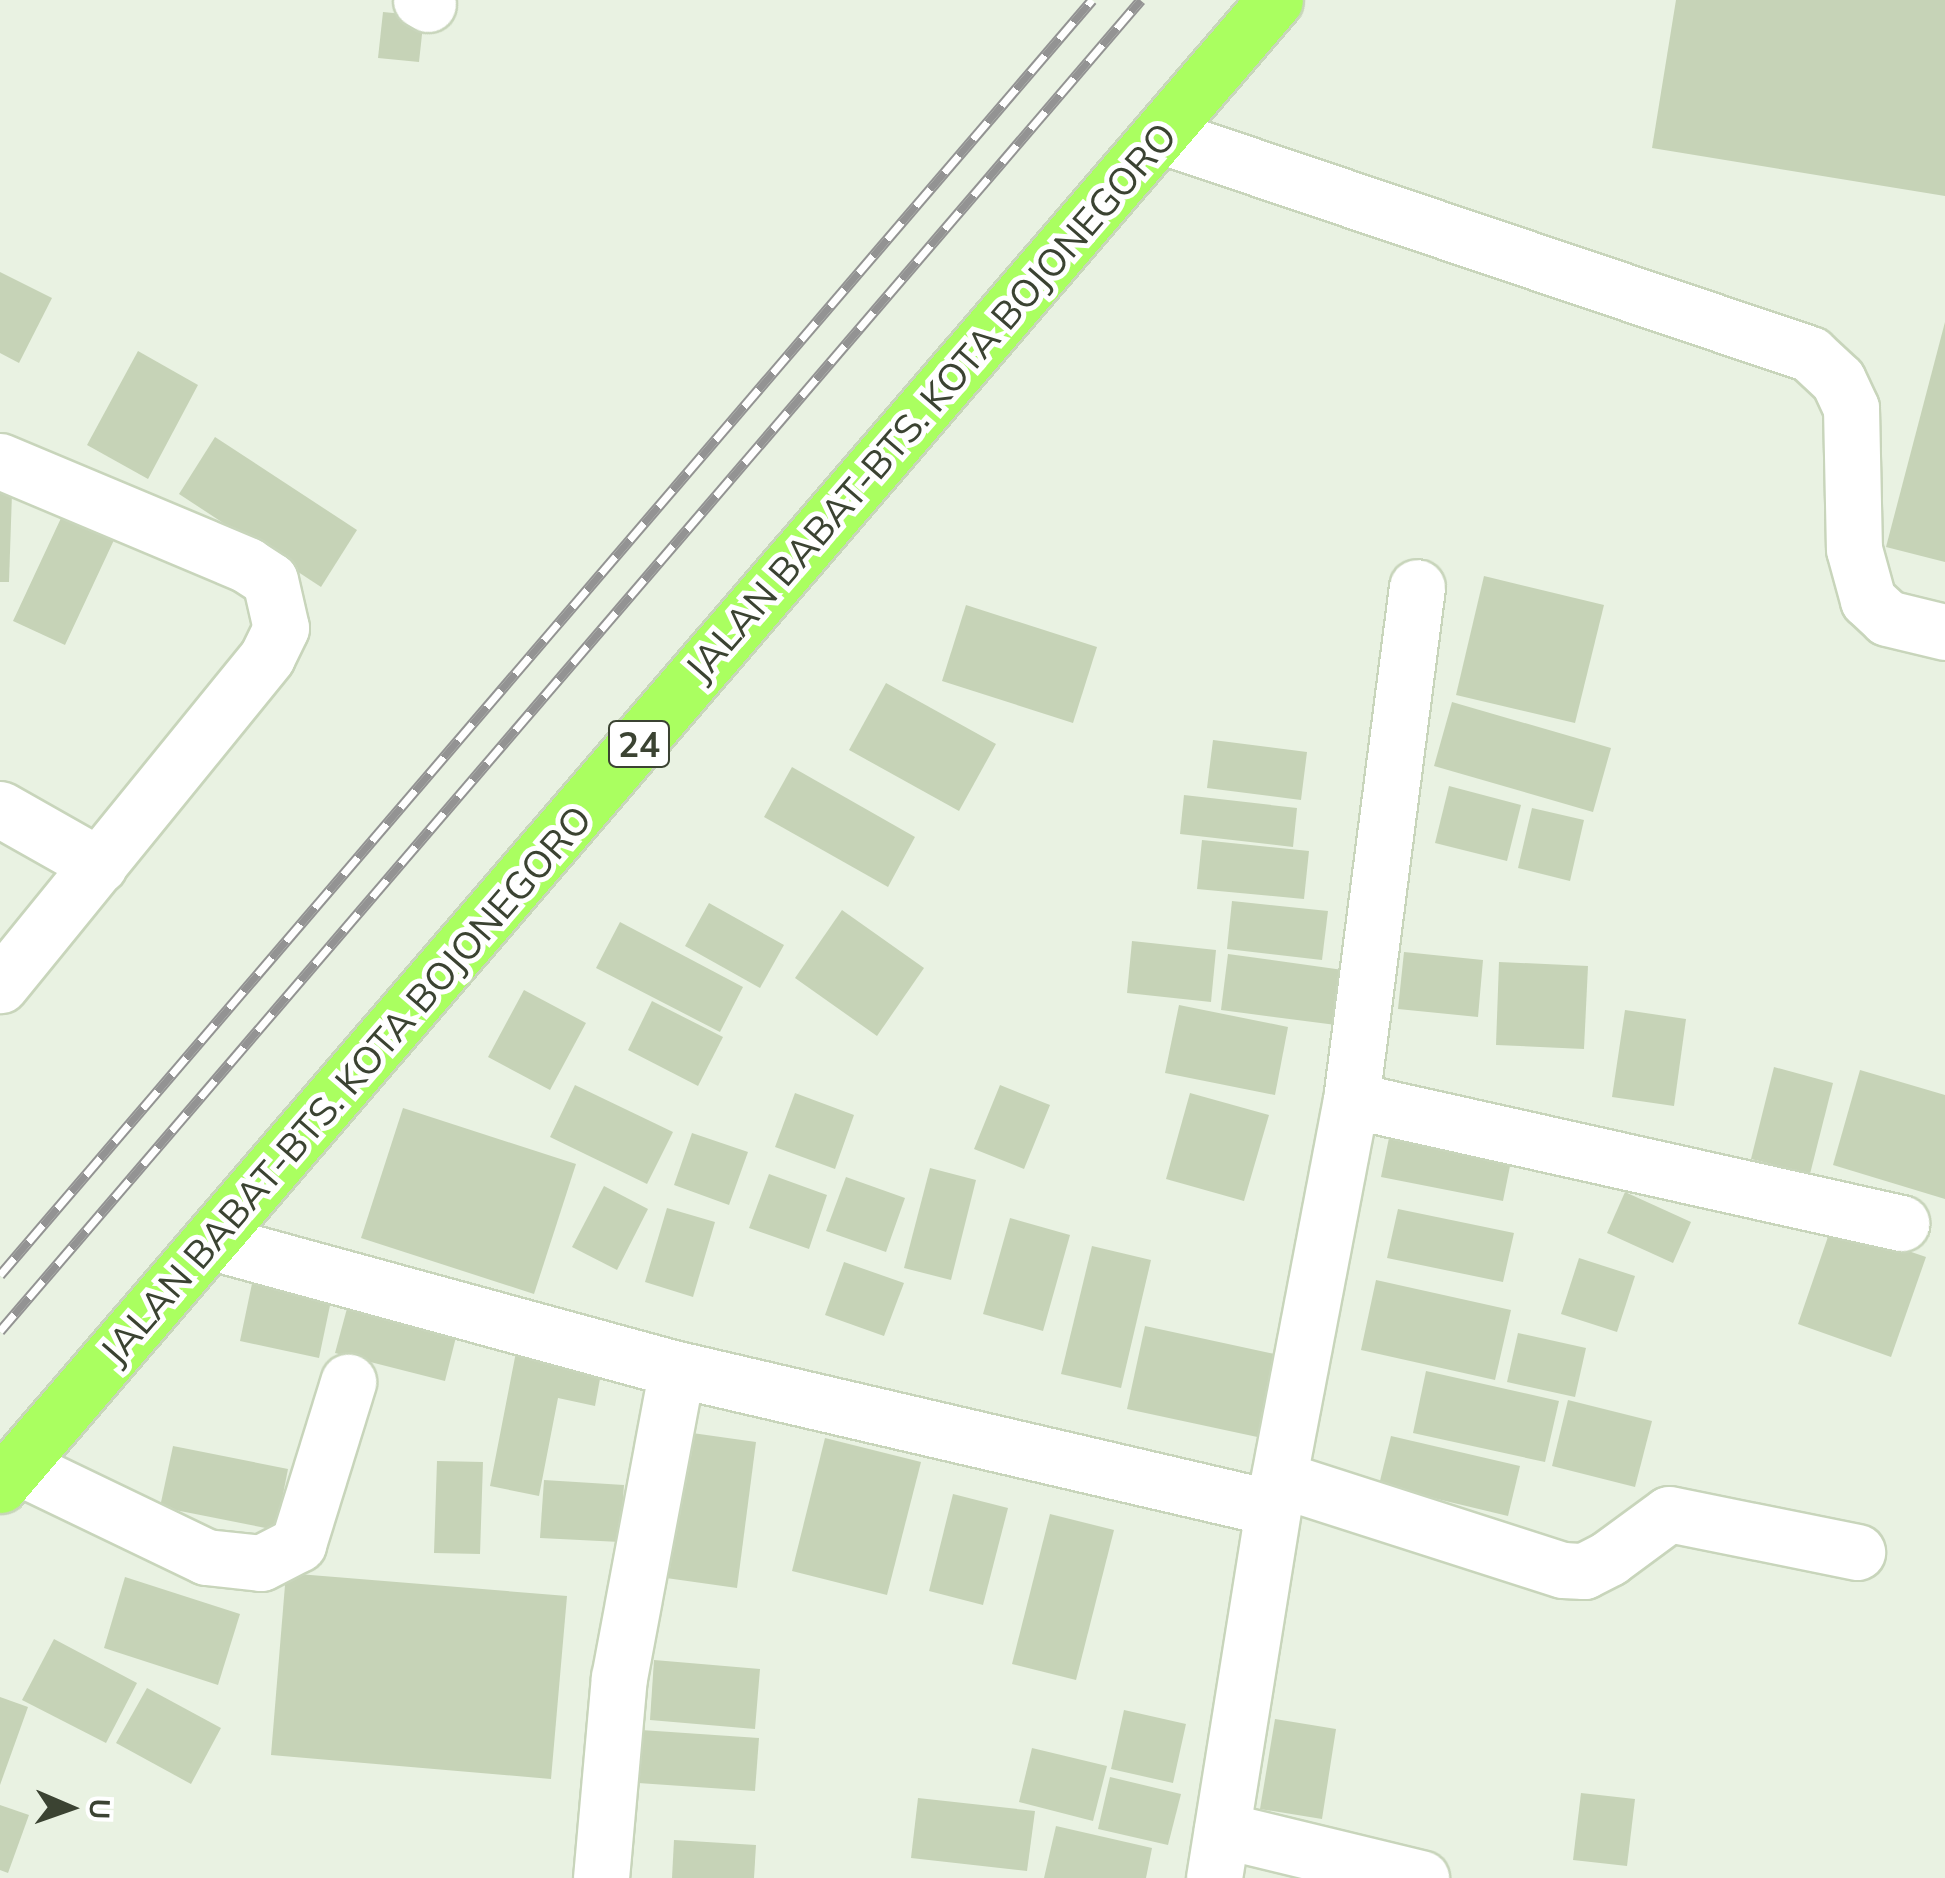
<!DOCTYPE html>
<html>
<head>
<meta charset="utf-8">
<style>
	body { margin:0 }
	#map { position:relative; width:1945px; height:1878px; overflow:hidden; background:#e9f2e2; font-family:Mulish,sans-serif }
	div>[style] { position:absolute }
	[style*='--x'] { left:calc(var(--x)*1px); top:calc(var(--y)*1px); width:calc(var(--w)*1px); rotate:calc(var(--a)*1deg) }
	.building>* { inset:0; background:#c6d3b7 }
	.roads { filter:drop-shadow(2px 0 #c8d5bb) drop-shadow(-2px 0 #c8d5bb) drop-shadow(0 2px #c8d5bb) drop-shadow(0 -2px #c8d5bb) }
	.minor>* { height:55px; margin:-27.5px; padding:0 27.5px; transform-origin:27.5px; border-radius:27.5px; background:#fff }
	.highway>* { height:55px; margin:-27.5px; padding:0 27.5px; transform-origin:27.5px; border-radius:27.5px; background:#aaff60 }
	.rail>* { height:11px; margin-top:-5.5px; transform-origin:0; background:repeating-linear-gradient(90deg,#fff 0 22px,#939393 0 44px); box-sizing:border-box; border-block:2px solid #939393 }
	span { translate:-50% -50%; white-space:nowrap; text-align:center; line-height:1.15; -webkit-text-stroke:10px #fff; paint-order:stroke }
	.shield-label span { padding:2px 8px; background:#fff; border:2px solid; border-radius:8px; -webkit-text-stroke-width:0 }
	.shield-label { font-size:35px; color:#3b4332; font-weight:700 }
	.street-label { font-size:38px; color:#3b4332 }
	.north { position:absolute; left:20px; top:1758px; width:100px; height:100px; -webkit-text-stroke:8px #fff; paint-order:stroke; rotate:92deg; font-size:28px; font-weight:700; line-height:40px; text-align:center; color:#3b4332 }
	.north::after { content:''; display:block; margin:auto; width:35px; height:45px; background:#3b4332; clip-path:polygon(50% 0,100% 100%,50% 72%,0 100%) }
</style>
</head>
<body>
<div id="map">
	<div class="building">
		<div style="clip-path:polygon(1676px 0,1945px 0,1945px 196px,1652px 148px)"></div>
		<div style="clip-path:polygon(383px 12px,424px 16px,419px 62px,378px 58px)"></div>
		<div style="clip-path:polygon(0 272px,52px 298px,19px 363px,0 353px)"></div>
		<div style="clip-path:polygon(1945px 322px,1945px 562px,1886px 547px)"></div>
		<div style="clip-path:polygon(138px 351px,198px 385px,148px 479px,87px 445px)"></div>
		<div style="clip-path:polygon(215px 437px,357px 530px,321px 587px,179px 494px)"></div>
		<div style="clip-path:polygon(0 492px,12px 493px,9px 582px,0 582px)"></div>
		<div style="clip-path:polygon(62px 516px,114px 540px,65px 645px,13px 621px)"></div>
		<div style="clip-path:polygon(1484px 576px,1604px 605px,1575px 723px,1456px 695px)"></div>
		<div style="clip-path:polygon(966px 605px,1097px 647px,1073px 723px,942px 681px)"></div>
		<div style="clip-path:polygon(886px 683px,996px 744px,959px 811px,849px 750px)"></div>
		<div style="clip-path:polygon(1452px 702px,1611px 748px,1593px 812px,1434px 766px)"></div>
		<div style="clip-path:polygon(1213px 740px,1307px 752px,1301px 800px,1207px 788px)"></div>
		<div style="clip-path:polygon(792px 767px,915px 837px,888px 887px,764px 817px)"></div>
		<div style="clip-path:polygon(1449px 786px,1521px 805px,1507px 861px,1435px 843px)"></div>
		<div style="clip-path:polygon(1184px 795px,1297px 808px,1293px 847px,1180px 834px)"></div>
		<div style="clip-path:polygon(1532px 808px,1584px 820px,1570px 881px,1518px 868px)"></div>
		<div style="clip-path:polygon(1202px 840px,1309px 851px,1304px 899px,1197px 889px)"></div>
		<div style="clip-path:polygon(1232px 901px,1328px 911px,1322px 960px,1227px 949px)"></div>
		<div style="clip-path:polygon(709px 903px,784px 945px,760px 988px,685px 946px)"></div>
		<div style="clip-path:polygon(842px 910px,924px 968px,877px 1036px,795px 978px)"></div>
		<div style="clip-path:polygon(620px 922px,743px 987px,720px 1032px,596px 968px)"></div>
		<div style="clip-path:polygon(1132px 941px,1216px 950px,1211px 1002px,1127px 993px)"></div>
		<div style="clip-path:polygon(1404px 952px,1483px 960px,1478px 1017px,1398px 1009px)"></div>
		<div style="clip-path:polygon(1228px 954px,1343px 970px,1336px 1025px,1221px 1010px)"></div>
		<div style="clip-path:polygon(1499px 962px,1588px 966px,1584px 1049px,1496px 1045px)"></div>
		<div style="clip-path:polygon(524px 990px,586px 1023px,550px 1090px,488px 1057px)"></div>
		<div style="clip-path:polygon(652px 1001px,723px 1037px,698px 1086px,628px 1050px)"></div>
		<div style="clip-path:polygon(1179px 1005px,1288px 1027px,1275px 1095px,1165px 1073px)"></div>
		<div style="clip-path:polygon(1625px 1010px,1686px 1019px,1674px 1106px,1612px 1097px)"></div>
		<div style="clip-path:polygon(1774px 1067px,1833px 1083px,1810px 1174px,1751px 1159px)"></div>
		<div style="clip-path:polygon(1860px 1070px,1945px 1095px,1945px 1199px,1833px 1165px)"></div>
		<div style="clip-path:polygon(575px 1085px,673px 1132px,647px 1184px,550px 1137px)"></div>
		<div style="clip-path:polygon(1000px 1085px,1050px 1105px,1024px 1169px,974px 1149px)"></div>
		<div style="clip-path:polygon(795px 1093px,854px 1115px,835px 1169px,775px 1147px)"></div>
		<div style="clip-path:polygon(1190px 1093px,1269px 1115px,1244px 1201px,1166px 1179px)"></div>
		<div style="clip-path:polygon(403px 1108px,576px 1164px,534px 1294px,361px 1238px)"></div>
		<div style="clip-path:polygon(1391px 1128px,1513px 1151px,1503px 1201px,1381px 1177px)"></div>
		<div style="clip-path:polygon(692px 1133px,748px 1152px,729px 1205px,674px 1185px)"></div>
		<div style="clip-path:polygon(930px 1168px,976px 1180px,951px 1280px,904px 1268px)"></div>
		<div style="clip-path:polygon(769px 1174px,827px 1195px,809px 1249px,749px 1228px)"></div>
		<div style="clip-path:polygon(846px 1177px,905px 1198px,886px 1252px,826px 1231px)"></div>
		<div style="clip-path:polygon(604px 1186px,648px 1209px,617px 1270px,572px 1247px)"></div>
		<div style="clip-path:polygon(1625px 1192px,1691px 1222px,1673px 1263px,1607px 1233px)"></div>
		<div style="clip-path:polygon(667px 1208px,715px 1222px,693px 1297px,645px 1282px)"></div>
		<div style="clip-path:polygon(1398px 1209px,1514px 1233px,1503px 1282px,1387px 1258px)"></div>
		<div style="clip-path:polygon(1010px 1218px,1070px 1235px,1043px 1331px,983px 1314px)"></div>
		<div style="clip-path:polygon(1832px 1225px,1926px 1257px,1891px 1357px,1798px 1324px)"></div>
		<div style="clip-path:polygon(1092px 1246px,1151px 1260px,1121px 1388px,1061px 1374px)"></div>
		<div style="clip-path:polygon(1579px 1258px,1635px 1276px,1617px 1332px,1561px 1314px)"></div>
		<div style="clip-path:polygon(844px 1262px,904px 1283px,884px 1336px,825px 1315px)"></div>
		<div style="clip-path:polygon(254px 1274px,333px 1291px,319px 1358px,240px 1341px)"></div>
		<div style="clip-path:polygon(1376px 1280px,1511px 1310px,1495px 1380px,1361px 1350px)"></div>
		<div style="clip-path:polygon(349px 1301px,458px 1329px,445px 1381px,335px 1353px)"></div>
		<div style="clip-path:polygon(1145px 1326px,1279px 1355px,1262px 1438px,1127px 1409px)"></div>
		<div style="clip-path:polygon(1518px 1333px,1586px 1348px,1575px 1397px,1507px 1382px)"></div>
		<div style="clip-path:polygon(516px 1352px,602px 1368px,595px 1406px,558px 1398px,539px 1496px,490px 1486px)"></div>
		<div style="clip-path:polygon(1426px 1371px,1559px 1401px,1545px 1462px,1413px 1433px)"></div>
		<div style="clip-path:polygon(1568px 1400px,1652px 1421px,1635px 1487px,1552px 1466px)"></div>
		<div style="clip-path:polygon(678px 1431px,756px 1442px,737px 1588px,659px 1577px)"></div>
		<div style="clip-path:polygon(1391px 1436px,1520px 1466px,1508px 1516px,1379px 1485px)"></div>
		<div style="clip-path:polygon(825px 1438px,921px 1462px,887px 1595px,792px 1571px)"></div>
		<div style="clip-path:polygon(173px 1446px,288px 1469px,276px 1530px,160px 1507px)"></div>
		<div style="clip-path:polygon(437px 1461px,483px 1462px,480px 1554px,434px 1553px)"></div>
		<div style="clip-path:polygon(544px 1480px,624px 1485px,620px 1542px,540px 1538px)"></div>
		<div style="clip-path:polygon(953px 1494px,1008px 1508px,983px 1605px,929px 1591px)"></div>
		<div style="clip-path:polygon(1050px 1514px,1114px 1530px,1076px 1680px,1012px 1664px)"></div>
		<div style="clip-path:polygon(286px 1573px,567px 1596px,551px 1779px,271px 1755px)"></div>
		<div style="clip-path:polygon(125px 1577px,240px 1614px,218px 1685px,104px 1648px)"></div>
		<div style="clip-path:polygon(54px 1639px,137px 1683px,106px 1743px,22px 1700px)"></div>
		<div style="clip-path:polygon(654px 1660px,760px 1669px,755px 1729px,650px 1720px)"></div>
		<div style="clip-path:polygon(147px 1688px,221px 1728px,191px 1784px,116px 1743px)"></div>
		<div style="clip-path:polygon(0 1697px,28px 1707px,0 1785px)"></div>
		<div style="clip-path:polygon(1124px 1710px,1186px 1724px,1173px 1783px,1111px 1769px)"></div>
		<div style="clip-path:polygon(1275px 1719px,1336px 1729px,1322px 1819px,1260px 1809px)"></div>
		<div style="clip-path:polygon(641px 1730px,759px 1738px,755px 1791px,638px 1783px)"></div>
		<div style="clip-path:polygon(1032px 1748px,1107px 1766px,1093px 1821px,1019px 1802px)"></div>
		<div style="clip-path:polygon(1110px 1777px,1181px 1794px,1168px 1845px,1098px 1829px)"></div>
		<div style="clip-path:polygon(1581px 1793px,1635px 1799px,1627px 1866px,1573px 1860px)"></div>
		<div style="clip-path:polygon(918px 1798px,1035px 1811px,1027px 1871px,911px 1858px)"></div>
		<div style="clip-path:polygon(0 1805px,29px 1815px,8px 1873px,0 1870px)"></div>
		<div style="clip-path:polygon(1056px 1826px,1152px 1848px,1146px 1878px,1044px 1878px)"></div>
		<div style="clip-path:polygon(674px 1840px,756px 1845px,754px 1878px,672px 1878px)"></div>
	</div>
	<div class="roads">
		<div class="minor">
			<div style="--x:421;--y:0;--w:8;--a:30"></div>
			<div style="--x:1160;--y:135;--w:686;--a:18.62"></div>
			<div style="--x:1810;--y:354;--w:38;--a:43"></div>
			<div style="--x:1838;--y:380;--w:31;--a:65"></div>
			<div style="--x:1851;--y:408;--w:141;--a:88.8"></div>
			<div style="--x:1854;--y:549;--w:53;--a:74.6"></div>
			<div style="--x:1868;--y:600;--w:26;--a:43"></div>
			<div style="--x:1887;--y:618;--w:60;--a:13.6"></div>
			<div style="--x:0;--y:461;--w:268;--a:22.8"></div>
			<div style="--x:247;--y:565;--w:27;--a:33"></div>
			<div style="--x:270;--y:580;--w:49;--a:77.1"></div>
			<div style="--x:281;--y:628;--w:32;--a:116"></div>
			<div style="--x:267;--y:657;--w:423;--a:129.1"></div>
			<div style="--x:0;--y:809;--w:114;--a:29.5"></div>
			<div style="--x:1351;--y:1100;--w:564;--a:12.61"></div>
			<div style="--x:212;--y:1242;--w:482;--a:15.3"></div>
			<div style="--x:677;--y:1369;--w:612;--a:13.13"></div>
			<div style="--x:17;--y:1466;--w:210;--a:25.7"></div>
			<div style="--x:206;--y:1557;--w:55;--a:6.2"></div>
			<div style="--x:261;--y:1563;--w:42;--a:-27.2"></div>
			<div style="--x:298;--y:1544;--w:170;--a:-72.8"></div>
			<div style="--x:1279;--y:1479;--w:298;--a:17.8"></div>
			<div style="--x:1563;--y:1570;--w:21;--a:3"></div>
			<div style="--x:1584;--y:1571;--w:28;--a:-27"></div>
			<div style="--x:1609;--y:1558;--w:74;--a:-36.3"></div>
			<div style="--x:1669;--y:1514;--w:192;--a:11.4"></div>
			<div style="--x:1222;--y:1830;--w:205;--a:13.6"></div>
			<div style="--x:601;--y:1878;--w:201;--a:-84.9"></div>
			<div style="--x:619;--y:1678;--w:314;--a:-79.4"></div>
			<div style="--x:1214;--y:1878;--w:375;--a:-80.9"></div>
			<div style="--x:1273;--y:1508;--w:415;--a:-79.2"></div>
			<div style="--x:1351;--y:1100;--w:517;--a:-82.67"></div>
		</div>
		<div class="highway">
			<div style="--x:0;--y:1485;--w:1957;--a:-49.35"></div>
		</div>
	</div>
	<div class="rail">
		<div style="--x:0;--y:1275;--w:1679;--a:-49.42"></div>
		<div style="--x:0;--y:1331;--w:1753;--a:-49.4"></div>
	</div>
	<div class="shield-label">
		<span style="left:639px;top:744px">24</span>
	</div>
	<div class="street-label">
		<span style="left:931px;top:402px;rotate:-49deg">JALAN BABAT-BTS. KOTA BOJONEGORO</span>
		<span style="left:346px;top:1085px;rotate:-49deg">JALAN BABAT-BTS. KOTA BOJONEGORO</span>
	</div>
	<div class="north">U</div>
</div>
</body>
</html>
